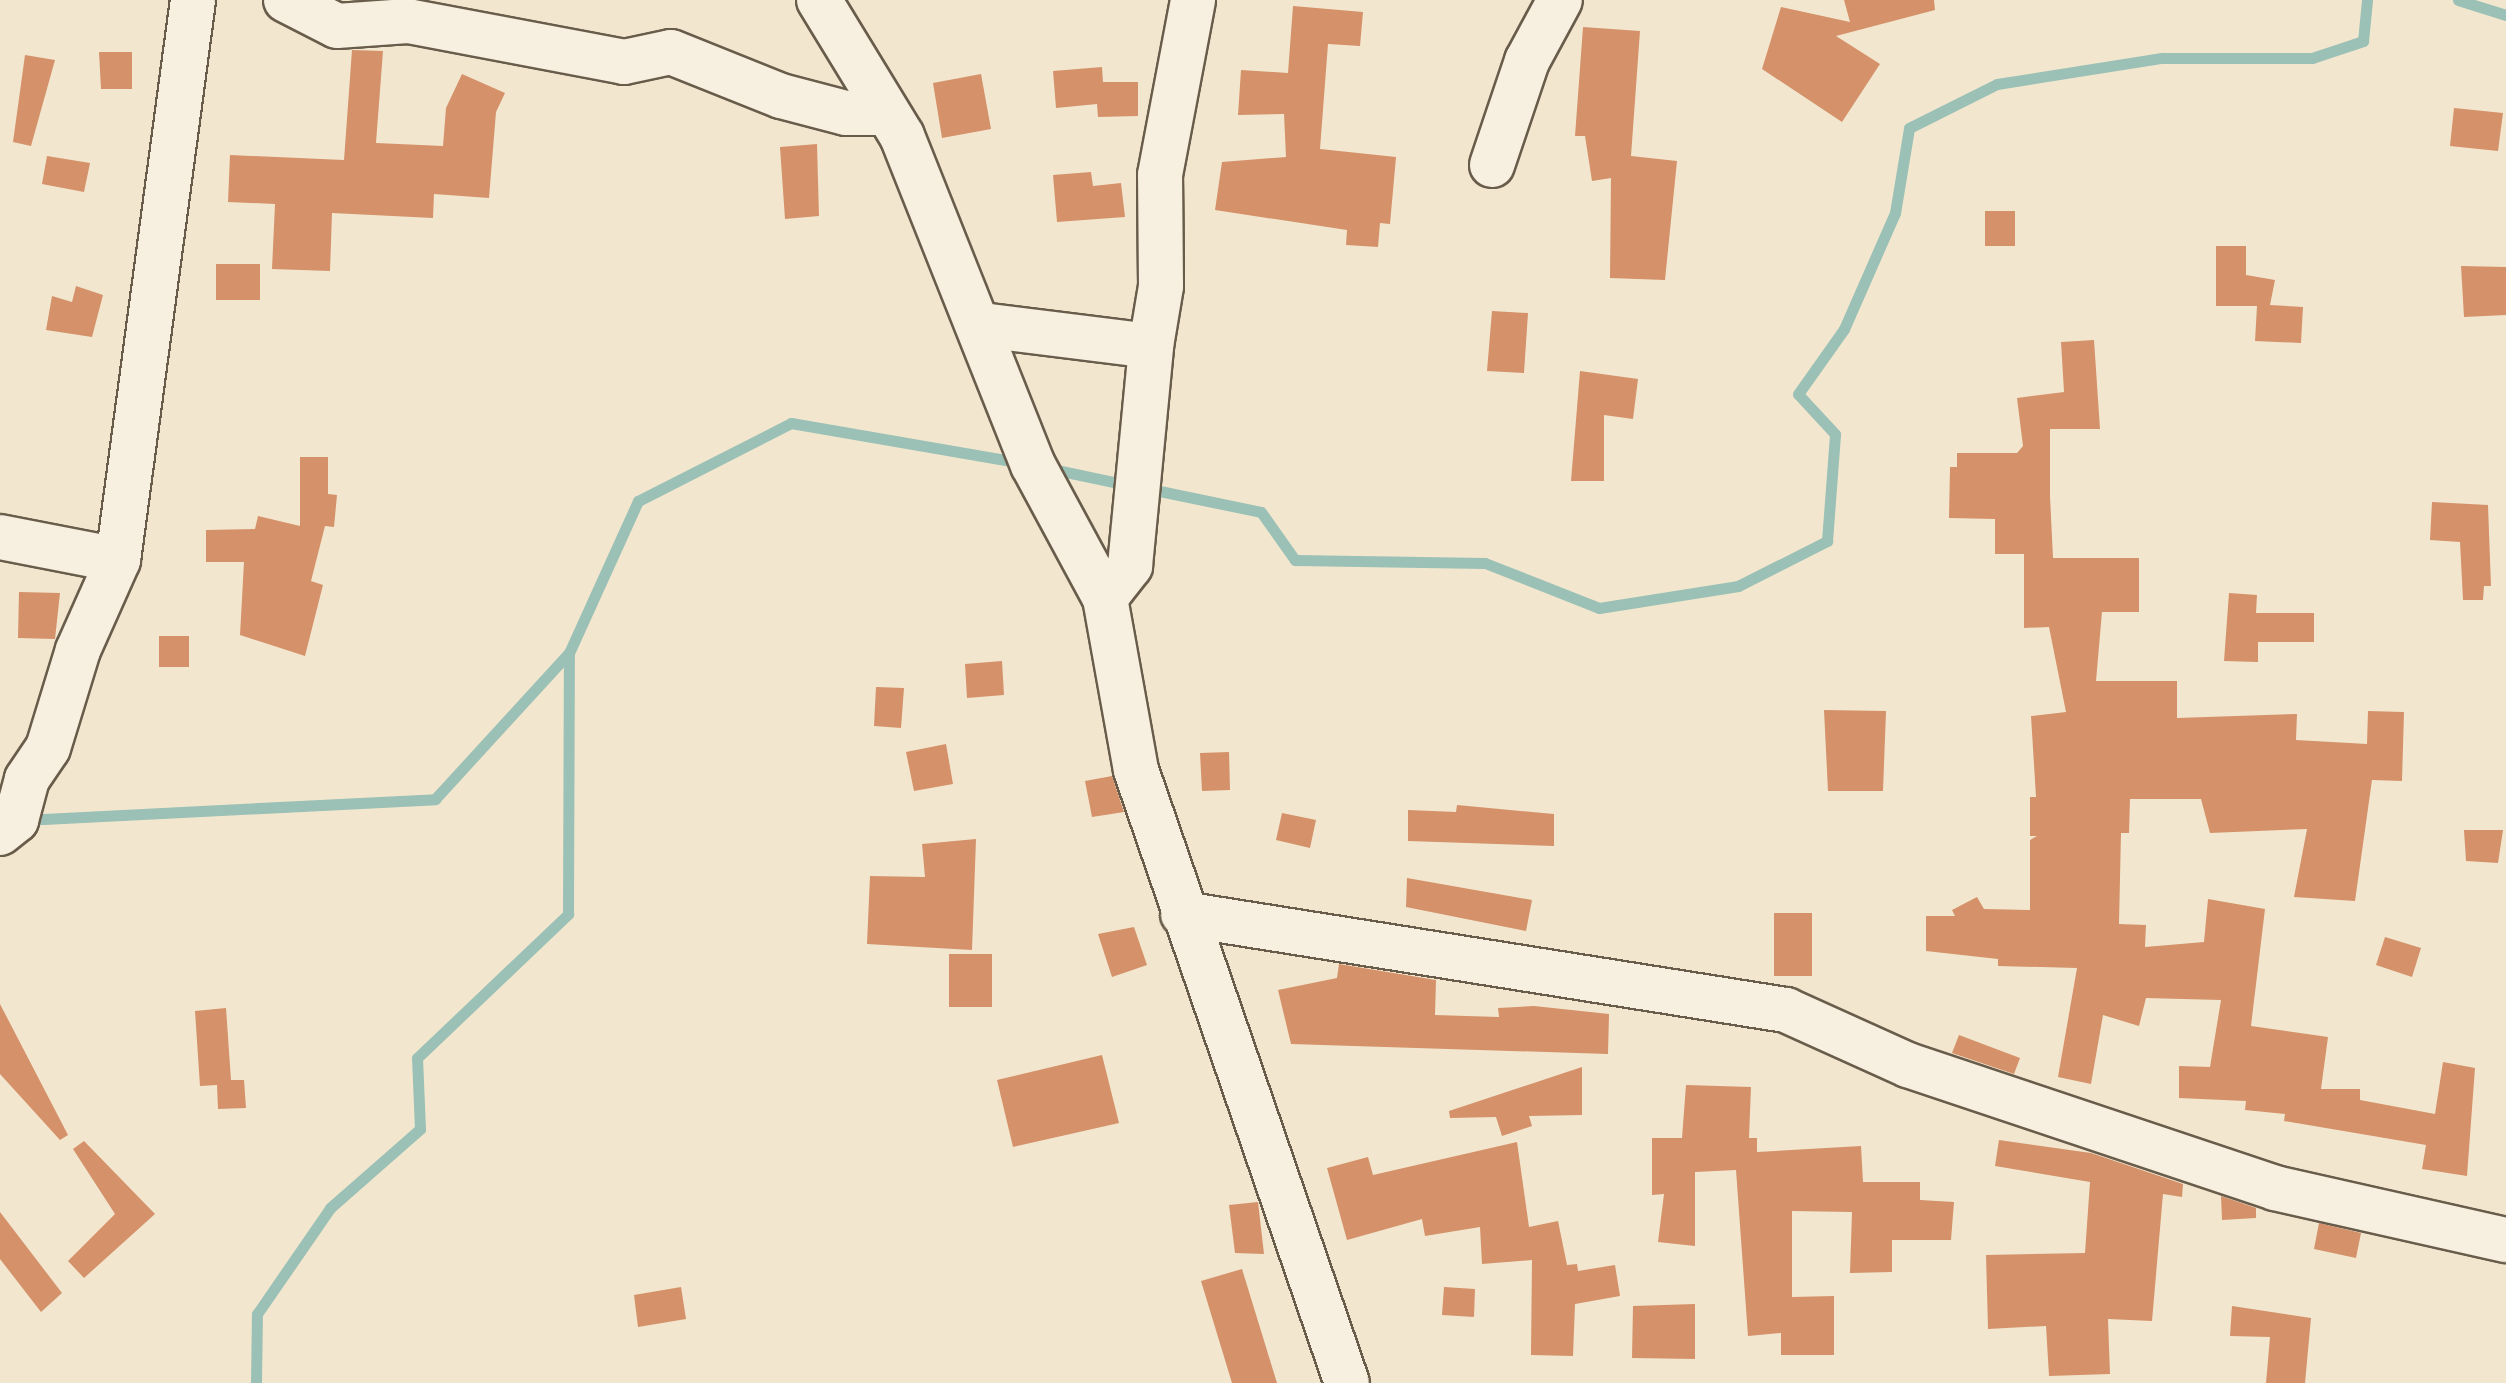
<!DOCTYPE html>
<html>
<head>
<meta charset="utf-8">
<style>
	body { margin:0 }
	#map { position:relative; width:2506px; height:1383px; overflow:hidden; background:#f2e7ce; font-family:Vollkorn,serif }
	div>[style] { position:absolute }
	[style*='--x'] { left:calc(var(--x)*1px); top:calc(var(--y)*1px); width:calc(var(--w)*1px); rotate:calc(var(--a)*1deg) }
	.stream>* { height:11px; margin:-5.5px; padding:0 5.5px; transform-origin:5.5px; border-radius:5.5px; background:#9bc0b6 }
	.building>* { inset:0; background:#d4916a }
	.roads { filter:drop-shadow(2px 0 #695c4b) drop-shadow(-2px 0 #695c4b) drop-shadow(0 2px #695c4b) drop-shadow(0 -2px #695c4b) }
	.minor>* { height:44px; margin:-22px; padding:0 22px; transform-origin:22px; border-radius:22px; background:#f7efdf }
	span { translate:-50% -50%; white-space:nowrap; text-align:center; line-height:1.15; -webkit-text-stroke:6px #f7efdf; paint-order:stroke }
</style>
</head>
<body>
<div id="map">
	<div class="stream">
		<div style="--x:2458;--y:0;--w:50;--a:17.4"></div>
		<div style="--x:1047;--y:468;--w:83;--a:11.9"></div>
		<div style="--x:1145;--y:488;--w:118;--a:11.7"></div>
		<div style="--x:1261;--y:512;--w:59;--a:54.7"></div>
		<div style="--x:1295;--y:560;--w:190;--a:0.9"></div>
		<div style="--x:1485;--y:563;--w:123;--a:21.5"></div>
		<div style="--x:1599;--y:608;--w:141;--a:-9"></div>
		<div style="--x:1738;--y:586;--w:100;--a:-26.8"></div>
		<div style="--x:1827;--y:541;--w:107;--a:-85.7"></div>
		<div style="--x:1835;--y:434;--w:54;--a:-132.8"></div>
		<div style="--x:1798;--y:394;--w:80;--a:-54.7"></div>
		<div style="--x:1844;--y:329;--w:127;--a:-66.3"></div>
		<div style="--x:1895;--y:213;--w:86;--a:-80.6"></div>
		<div style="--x:1909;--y:128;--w:98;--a:-26.6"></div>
		<div style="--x:1997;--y:84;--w:167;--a:-9"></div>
		<div style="--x:2162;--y:58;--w:150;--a:0"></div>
		<div style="--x:2312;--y:58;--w:54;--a:-18.4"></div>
		<div style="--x:2363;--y:41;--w:41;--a:-84.4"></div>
		<div style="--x:24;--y:820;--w:412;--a:-2.9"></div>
		<div style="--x:435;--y:799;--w:198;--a:-47.5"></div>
		<div style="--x:569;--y:653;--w:167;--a:-65.6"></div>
		<div style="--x:638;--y:501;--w:172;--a:-27"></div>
		<div style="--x:791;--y:423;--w:234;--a:9.8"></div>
		<div style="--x:256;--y:1383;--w:69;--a:-89.2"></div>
		<div style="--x:257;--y:1314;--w:129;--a:-55.4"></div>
		<div style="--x:330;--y:1208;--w:120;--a:-41.3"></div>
		<div style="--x:420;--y:1129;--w:71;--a:-92.4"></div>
		<div style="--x:417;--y:1058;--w:209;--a:-43.6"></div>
		<div style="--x:568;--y:914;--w:261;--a:-89.8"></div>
	</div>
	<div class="building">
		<div style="clip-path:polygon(1844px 0,1934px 0,1935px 10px,1836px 36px,1880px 64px,1842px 122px,1762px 69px,1781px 7px,1850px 22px)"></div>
		<div style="clip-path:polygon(1293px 6px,1363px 12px,1360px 46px,1328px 44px,1320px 149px,1396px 157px,1390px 224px,1380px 223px,1378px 247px,1346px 245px,1347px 230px,1215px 210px,1222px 162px,1286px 157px,1284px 114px,1238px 115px,1241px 70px,1288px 73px)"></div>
		<div style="clip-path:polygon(1583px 27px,1640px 31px,1631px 156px,1677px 161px,1665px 280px,1610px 278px,1611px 178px,1592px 181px,1585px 136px,1575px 136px)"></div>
		<div style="clip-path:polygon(352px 50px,383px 51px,376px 143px,443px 146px,446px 108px,462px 74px,505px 93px,496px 112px,489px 198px,434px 194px,433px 218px,332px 213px,330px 271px,272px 269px,275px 204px,228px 202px,230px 155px,344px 160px)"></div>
		<div style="clip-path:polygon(99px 52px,132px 52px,132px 89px,101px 89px)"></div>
		<div style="clip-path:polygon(25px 55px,55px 60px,31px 146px,13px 142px)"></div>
		<div style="clip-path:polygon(1102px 67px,1103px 82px,1138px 82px,1138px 116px,1098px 117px,1097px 104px,1056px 108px,1053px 71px)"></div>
		<div style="clip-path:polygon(981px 74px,991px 129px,942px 138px,933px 83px)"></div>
		<div style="clip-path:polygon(2454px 108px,2503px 113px,2498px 151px,2450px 146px)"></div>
		<div style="clip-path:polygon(817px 144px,819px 216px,785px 219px,780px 147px)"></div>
		<div style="clip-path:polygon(47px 156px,90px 163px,84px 192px,42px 184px)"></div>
		<div style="clip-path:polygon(1091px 172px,1093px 186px,1121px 183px,1125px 217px,1057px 222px,1053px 175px)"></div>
		<div style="clip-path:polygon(1985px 211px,2015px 211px,2015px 246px,1985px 246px)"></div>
		<div style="clip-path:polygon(2216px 246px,2246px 246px,2246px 275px,2275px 280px,2270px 305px,2303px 307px,2301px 343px,2255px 341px,2257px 306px,2216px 306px)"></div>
		<div style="clip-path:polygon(216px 264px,260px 264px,260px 300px,216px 300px)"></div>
		<div style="clip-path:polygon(2461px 266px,2506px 267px,2506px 315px,2464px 317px)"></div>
		<div style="clip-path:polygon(76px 286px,103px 295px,92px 337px,46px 330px,52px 296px,72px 302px)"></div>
		<div style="clip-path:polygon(1492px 311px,1528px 313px,1524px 373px,1487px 371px)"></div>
		<div style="clip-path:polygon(2094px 340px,2100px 429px,2050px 429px,2050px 496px,2053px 558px,2139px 558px,2139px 612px,2102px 612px,2096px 681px,2177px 681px,2177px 718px,2297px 714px,2296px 740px,2367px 744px,2368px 711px,2404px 712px,2402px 781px,2372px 780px,2355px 901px,2294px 897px,2307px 829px,2210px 833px,2201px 799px,2130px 799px,2129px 833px,2121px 833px,2119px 924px,2146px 925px,2145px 947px,2204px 942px,2208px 899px,2265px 909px,2251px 1026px,2328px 1037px,2321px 1089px,2360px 1089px,2360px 1100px,2435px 1114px,2443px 1062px,2475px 1068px,2467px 1176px,2422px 1169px,2426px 1145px,2284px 1121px,2285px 1114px,2245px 1110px,2246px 1101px,2179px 1098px,2179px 1066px,2210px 1067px,2221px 1000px,2146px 998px,2139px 1026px,2103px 1015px,2091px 1084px,2058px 1077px,2077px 968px,1998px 966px,1998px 959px,1926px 951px,1926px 916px,1955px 916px,1952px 910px,1977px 897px,1984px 909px,2030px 910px,2030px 840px,2037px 836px,2030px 836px,2030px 797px,2036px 797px,2031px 716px,2066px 712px,2049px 627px,2024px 628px,2024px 554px,1995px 554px,1995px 519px,1949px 518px,1950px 467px,1957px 467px,1957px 453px,2017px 453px,2023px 446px,2017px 398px,2064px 392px,2061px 342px)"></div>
		<div style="clip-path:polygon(1580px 371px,1638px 379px,1633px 419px,1604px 415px,1604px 481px,1571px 481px)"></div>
		<div style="clip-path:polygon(300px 457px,328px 457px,328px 494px,337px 495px,334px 527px,325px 526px,311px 581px,323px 585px,305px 656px,240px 635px,244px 562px,206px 562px,206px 530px,255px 529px,258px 516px,300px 526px)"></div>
		<div style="clip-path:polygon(2432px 502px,2488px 505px,2491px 586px,2484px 586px,2483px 600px,2463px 600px,2460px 542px,2430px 540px)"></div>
		<div style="clip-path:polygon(19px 592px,60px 593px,55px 639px,18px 638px)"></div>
		<div style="clip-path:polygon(2229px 593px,2257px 595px,2256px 613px,2314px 613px,2314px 642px,2258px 642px,2258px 662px,2224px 661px)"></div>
		<div style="clip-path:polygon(159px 636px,189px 636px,189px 667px,159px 667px)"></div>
		<div style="clip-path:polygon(1002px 661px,1004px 695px,967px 698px,965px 664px)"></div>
		<div style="clip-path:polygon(876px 687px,904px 688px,901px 728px,874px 726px)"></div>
		<div style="clip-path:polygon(1824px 710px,1886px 711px,1883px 791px,1828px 791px)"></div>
		<div style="clip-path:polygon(946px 744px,953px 784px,914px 791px,906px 752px)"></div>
		<div style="clip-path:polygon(1229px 752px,1230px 790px,1202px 791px,1200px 753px)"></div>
		<div style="clip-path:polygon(1112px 776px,1124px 812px,1092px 817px,1085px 781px)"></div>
		<div style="clip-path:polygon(1457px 805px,1554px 814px,1554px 846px,1408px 841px,1408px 810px,1456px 812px)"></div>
		<div style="clip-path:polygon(1282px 813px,1316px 820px,1310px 848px,1276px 840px)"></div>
		<div style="clip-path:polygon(2464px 830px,2503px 830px,2498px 863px,2466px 861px)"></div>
		<div style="clip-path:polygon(976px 839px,972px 950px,867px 944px,870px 876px,925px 877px,922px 844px)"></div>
		<div style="clip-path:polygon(1407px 878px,1532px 900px,1526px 931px,1406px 907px)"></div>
		<div style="clip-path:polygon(1774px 913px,1812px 913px,1812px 976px,1774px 976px)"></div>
		<div style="clip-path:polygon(1134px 927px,1147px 965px,1112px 977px,1098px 934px)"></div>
		<div style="clip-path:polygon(2385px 937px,2421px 948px,2412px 977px,2376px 965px)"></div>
		<div style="clip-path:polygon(949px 954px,992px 954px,992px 1007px,949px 1007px)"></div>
		<div style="clip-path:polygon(1339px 964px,1436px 980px,1435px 1015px,1499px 1017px,1498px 1008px,1534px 1006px,1609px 1014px,1608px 1054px,1291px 1044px,1278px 990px,1337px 978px)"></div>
		<div style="clip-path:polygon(0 1004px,68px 1135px,60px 1140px,0 1074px)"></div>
		<div style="clip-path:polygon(226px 1008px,231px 1080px,244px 1080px,246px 1108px,218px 1109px,217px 1085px,200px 1086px,195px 1011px)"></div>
		<div style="clip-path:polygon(1959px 1035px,2020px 1058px,2014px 1074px,1952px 1053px)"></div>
		<div style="clip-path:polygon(1102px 1055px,1119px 1123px,1013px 1147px,997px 1080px)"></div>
		<div style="clip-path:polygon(1582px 1067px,1582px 1115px,1529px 1116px,1532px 1126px,1502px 1136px,1496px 1117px,1450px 1118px,1449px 1111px)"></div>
		<div style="clip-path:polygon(1686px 1085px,1751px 1087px,1749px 1138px,1757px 1138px,1757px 1152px,1861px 1146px,1863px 1182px,1920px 1182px,1920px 1200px,1954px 1202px,1951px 1240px,1892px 1240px,1892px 1272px,1850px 1273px,1852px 1212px,1792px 1211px,1792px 1297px,1834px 1296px,1834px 1355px,1781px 1355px,1781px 1333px,1748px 1336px,1736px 1170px,1695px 1172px,1695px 1246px,1658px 1242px,1664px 1194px,1652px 1195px,1652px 1138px,1682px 1138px)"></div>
		<div style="clip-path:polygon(1999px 1140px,2091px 1153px,2183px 1184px,2182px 1197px,2163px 1194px,2152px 1321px,2108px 1319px,2110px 1374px,2049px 1376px,2046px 1326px,1988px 1329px,1986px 1255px,2085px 1253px,2090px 1182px,1995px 1166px)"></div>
		<div style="clip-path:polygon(84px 1141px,155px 1214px,84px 1278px,68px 1261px,115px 1214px,73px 1149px)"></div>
		<div style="clip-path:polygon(1517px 1142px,1529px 1227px,1558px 1221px,1567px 1265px,1577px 1264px,1578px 1271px,1615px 1265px,1620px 1296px,1575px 1304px,1573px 1356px,1531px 1355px,1532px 1260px,1482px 1264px,1480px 1227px,1425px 1236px,1422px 1219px,1347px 1240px,1327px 1168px,1368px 1157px,1373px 1175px)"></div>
		<div style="clip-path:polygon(2221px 1196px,2256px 1208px,2256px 1218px,2222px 1220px)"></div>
		<div style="clip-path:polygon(1258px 1202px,1264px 1254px,1235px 1253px,1229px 1205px)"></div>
		<div style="clip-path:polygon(0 1212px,62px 1293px,41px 1312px,0 1259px)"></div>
		<div style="clip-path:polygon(2319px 1223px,2361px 1233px,2356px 1258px,2314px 1249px)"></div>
		<div style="clip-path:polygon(1242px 1269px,1277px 1383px,1232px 1383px,1201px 1281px)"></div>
		<div style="clip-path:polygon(681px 1287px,686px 1319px,638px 1327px,634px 1295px)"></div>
		<div style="clip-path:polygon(1444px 1287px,1475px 1289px,1474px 1317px,1442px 1315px)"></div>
		<div style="clip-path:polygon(1695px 1304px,1695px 1359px,1632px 1358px,1633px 1306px)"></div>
		<div style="clip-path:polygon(2232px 1306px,2311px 1318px,2305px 1383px,2266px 1383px,2270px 1337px,2230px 1336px)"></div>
	</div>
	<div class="roads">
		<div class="minor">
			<div style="--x:286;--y:0;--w:57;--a:27"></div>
			<div style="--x:337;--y:26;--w:71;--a:-4"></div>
			<div style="--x:408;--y:21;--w:220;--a:10.7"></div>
			<div style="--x:624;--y:62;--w:48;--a:-12"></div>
			<div style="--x:671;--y:52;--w:118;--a:21.8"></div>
			<div style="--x:781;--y:96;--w:67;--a:14.7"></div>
			<div style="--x:846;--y:113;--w:41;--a:0"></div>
			<div style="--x:819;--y:0;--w:159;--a:58.6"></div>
			<div style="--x:902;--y:136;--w:354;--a:68.3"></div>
			<div style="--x:1033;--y:465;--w:151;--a:61.6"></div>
			<div style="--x:1105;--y:598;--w:175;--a:79.8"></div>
			<div style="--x:1136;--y:770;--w:648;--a:71.01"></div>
			<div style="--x:1492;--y:165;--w:110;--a:-71.4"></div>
			<div style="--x:1527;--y:61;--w:69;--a:-61.6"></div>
			<div style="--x:982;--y:325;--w:170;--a:7.1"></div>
			<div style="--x:1151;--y:346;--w:61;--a:-80.5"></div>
			<div style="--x:1161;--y:286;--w:111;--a:-90.5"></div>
			<div style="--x:1160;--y:175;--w:178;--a:-79.3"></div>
			<div style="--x:0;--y:537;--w:120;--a:11"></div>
			<div style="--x:1105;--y:598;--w:41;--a:-52"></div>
			<div style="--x:1130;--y:566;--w:221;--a:-84.5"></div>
			<div style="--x:0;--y:833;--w:21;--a:-39"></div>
			<div style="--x:16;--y:820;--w:42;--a:-75"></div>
			<div style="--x:27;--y:779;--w:37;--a:-56"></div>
			<div style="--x:48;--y:748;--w:102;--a:-73"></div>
			<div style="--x:78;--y:650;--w:98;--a:-66"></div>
			<div style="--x:118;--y:560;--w:565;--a:-82.37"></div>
			<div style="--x:1183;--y:914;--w:611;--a:9.05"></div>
			<div style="--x:1786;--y:1010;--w:134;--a:24.3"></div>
			<div style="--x:1908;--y:1065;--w:387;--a:18.5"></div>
			<div style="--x:2275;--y:1188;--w:237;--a:12.7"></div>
		</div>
	</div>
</div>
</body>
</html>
